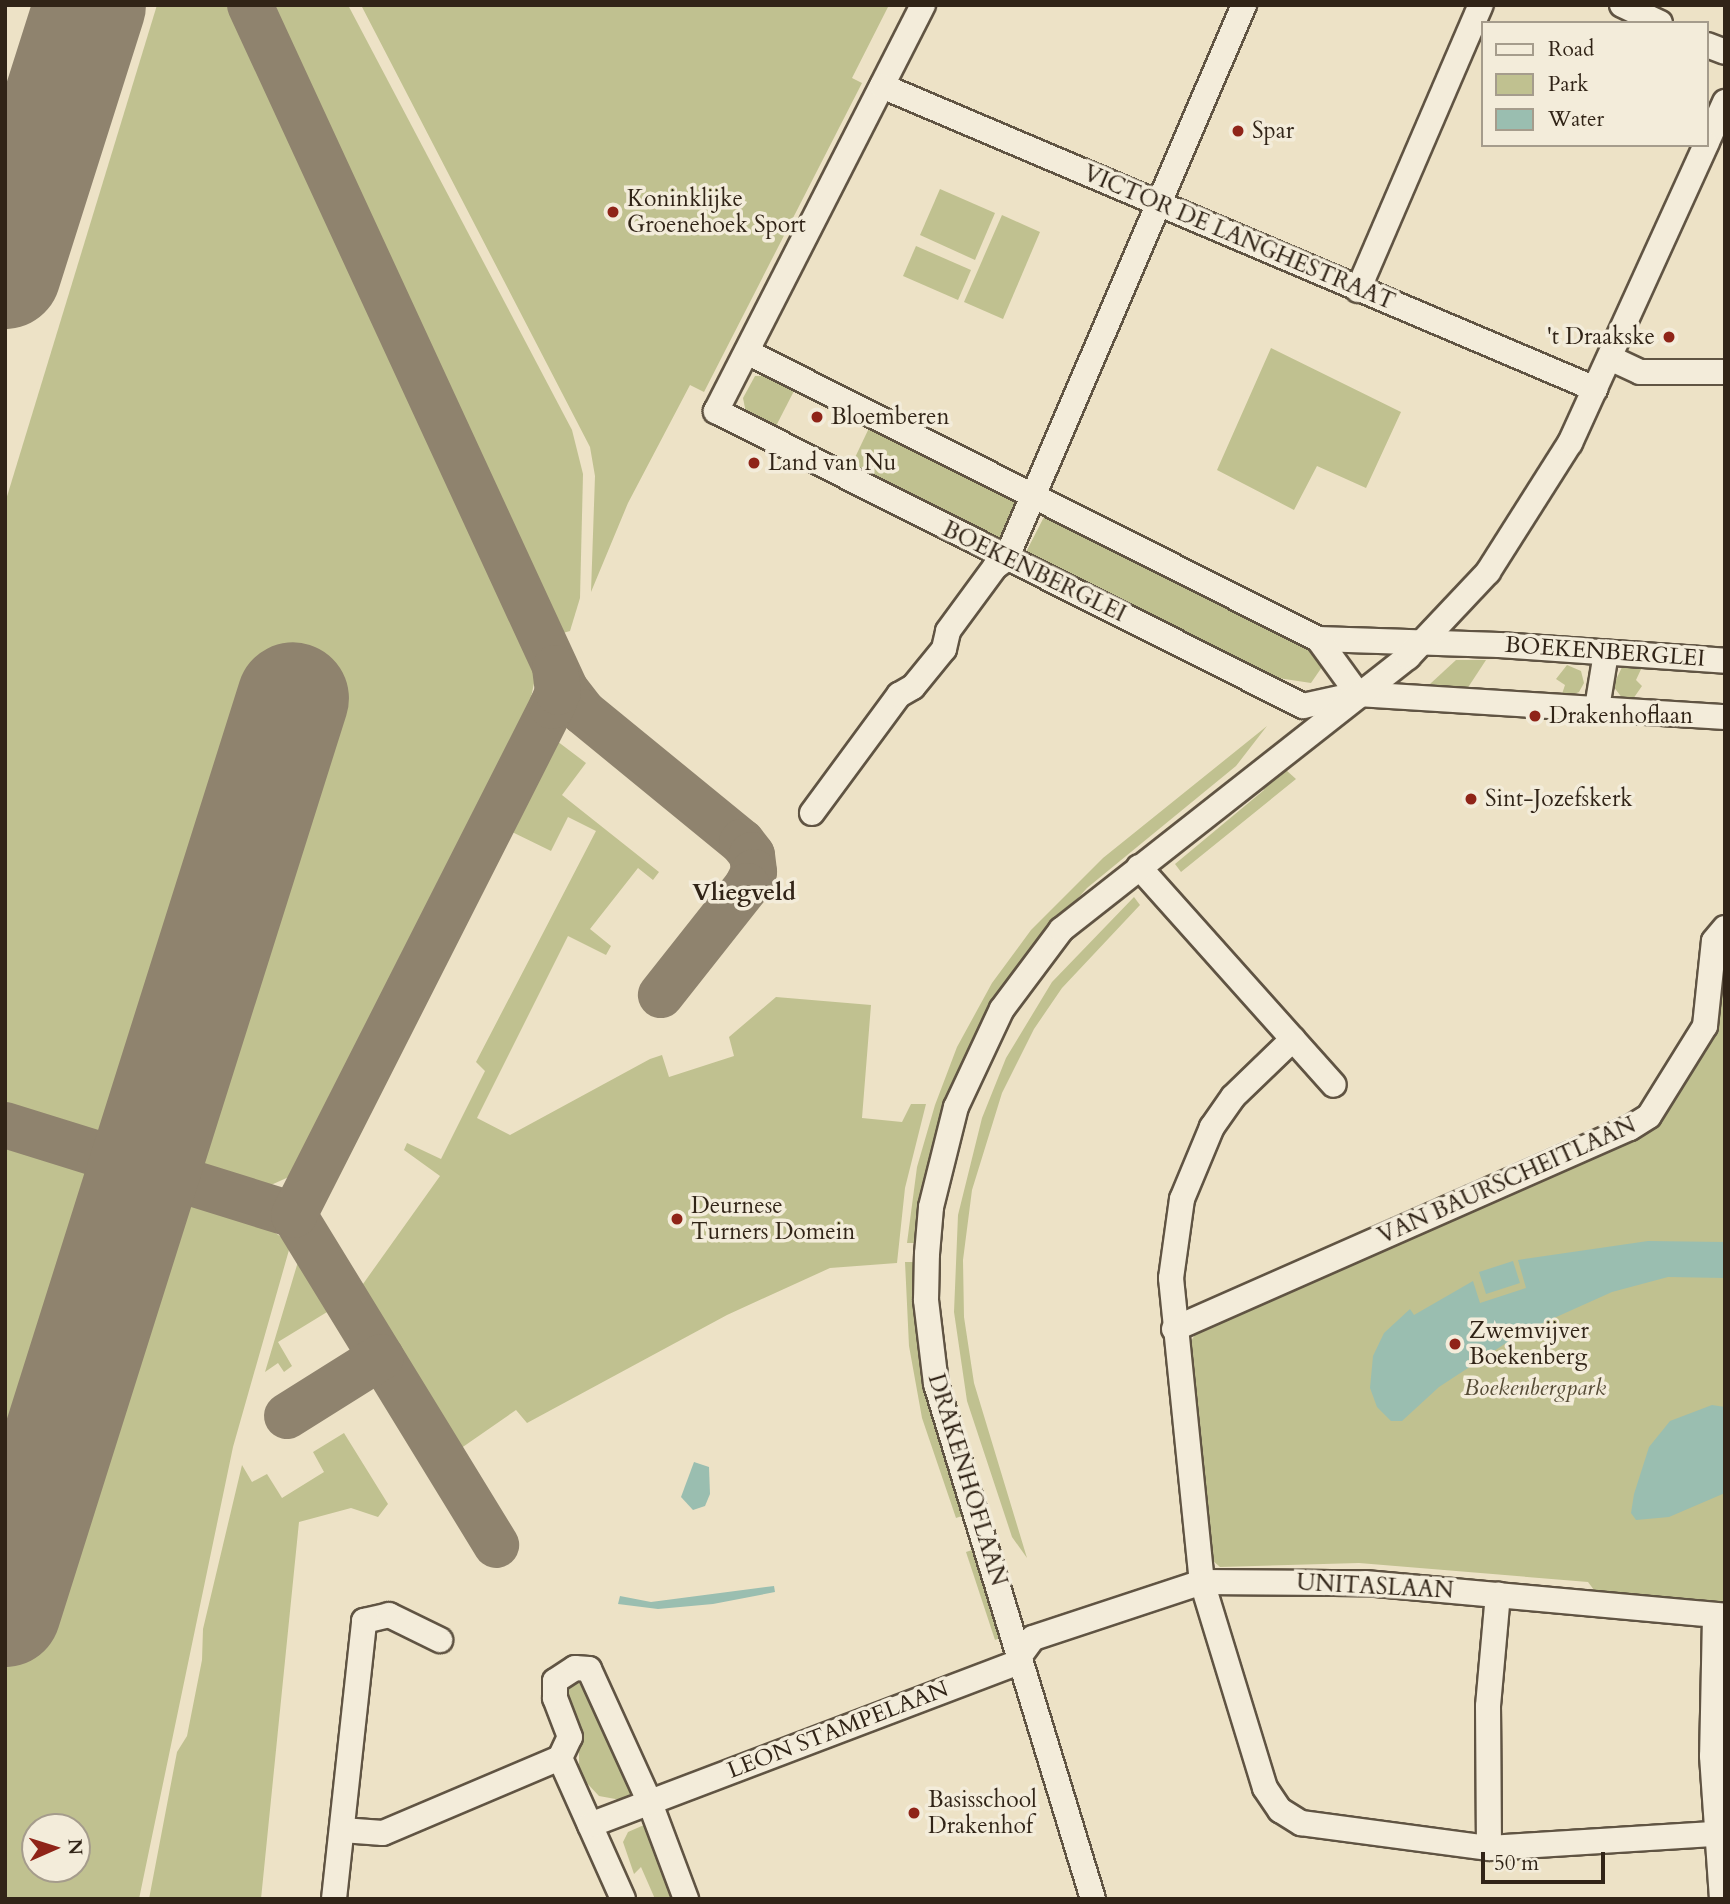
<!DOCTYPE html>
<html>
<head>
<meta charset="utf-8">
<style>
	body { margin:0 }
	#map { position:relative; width:1730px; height:1904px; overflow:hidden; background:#ede2c6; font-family:Cardo,serif }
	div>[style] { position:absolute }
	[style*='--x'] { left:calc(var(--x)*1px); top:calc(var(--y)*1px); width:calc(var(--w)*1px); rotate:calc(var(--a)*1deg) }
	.green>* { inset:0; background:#c0c190 }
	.water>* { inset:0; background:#9abeb0 }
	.taxiway>* { height:46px; margin:-23px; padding:0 23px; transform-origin:23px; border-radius:23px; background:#8f836e }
	.runway>* { height:112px; margin:-56px; padding:0 56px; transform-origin:56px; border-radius:56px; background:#8f836e }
	.roads { filter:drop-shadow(2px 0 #605443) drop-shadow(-2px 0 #605443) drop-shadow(0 2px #605443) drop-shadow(0 -2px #605443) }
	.minor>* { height:24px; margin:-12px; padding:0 12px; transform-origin:12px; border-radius:12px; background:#f3ecda }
	.dots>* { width:19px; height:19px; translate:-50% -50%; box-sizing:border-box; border:4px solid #f3ecda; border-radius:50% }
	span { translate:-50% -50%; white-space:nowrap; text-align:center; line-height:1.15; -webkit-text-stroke:7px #f3ecda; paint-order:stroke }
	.poi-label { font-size:23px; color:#312417 }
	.left { translate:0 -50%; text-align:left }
	.right { translate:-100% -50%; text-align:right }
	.street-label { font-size:23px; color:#312417 }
	.park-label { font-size:23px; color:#554b35; font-style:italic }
	.neighbourhood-label { font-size:24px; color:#312417; font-weight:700 }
	.frame { position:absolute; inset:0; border:7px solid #312417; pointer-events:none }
	.legend { position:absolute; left:1481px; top:21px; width:228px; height:126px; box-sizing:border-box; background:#f3ecda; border:2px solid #a59c8c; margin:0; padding:9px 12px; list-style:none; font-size:21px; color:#312417 }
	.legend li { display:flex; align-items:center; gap:14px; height:35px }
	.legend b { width:35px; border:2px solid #a59c8c }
	.north { position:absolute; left:21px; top:1813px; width:70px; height:70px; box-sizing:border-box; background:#f3ecda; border:2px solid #a59c8c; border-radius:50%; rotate:87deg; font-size:19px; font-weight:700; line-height:28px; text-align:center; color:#312417 }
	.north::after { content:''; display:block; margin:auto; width:24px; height:32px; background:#8f2418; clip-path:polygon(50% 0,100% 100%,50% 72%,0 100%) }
	.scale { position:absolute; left:1481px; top:1852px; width:124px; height:32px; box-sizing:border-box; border:4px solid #312417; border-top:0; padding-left:9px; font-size:21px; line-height:24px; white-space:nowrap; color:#312417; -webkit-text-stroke:5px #f3ecda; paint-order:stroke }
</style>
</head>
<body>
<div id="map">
	<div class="green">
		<div style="clip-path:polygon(157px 5px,232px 5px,536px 674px,527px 716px,302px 1171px,271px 1185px,5px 1108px,5px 503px)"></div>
		<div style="clip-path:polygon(268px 5px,348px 5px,572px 430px,583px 474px,580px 598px,570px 631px,563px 633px,552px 624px)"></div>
		<div style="clip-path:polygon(361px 5px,889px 5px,852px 78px,862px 83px,704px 392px,690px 385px,628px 503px,591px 592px,595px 476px,590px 447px)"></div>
		<div style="clip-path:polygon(940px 189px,995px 213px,975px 260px,920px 235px)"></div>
		<div style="clip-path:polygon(1002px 215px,1040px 232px,1003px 319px,964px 302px)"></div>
		<div style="clip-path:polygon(916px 246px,971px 270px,958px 300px,903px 276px)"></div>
		<div style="clip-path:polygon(1271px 348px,1401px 412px,1366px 488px,1317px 466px,1294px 510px,1217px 470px)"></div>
		<div style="clip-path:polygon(755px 376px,771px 376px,795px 389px,775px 428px,746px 413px,743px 398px)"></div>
		<div style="clip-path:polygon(870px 426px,1018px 499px,998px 542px,850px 468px)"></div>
		<div style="clip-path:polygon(1046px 513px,1298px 639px,1315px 651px,1322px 667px,1311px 683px,1278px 678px,1276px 683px,1024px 556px)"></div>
		<div style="clip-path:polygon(1456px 660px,1486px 660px,1467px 689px,1430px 684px)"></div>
		<div style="clip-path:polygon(1567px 665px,1581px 671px,1584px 683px,1579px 692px,1567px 697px,1562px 694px,1565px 685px,1556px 679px)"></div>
		<div style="clip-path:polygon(1623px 665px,1643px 665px,1636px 680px,1642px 686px,1633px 699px,1623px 699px,1613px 686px)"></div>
		<div style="clip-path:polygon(1267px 726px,1236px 766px,1087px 888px,1016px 968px,955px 1079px,931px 1154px,917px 1243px,907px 1243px,917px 1167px,935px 1105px,957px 1047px,992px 983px,1031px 930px,1103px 858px)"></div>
		<div style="clip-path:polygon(553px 738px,586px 763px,562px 795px,659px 872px,653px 880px,638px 868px,590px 929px,611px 946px,606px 955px,568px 936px,477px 1118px,510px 1135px,650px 1059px,662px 1055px,669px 1077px,734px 1056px,729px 1037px,776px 997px,871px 1005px,862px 1118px,902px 1122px,911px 1104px,926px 1104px,905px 1188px,897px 1263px,830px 1268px,727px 1315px,527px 1423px,516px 1410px,457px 1451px,358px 1291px,440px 1176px,404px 1150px,407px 1143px,441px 1159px,485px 1071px,476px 1062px,596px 831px,568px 817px,551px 851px,508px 830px)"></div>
		<div style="clip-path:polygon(1286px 770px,1296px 779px,1181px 872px,1175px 864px,1264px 790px,1260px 785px)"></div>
		<div style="clip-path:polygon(1134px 897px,1140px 905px,1062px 988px,1034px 1029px,1002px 1093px,972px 1190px,963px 1260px,964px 1317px,974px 1383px,1027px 1558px,1012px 1537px,967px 1401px,954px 1312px,958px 1215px,982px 1118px,1006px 1058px,1052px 982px)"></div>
		<div style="clip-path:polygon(1725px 938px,1725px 1603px,1594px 1590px,1588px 1582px,1359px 1563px,1220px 1567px,1212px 1560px,1188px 1346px,1196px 1333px,1645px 1130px,1706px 1052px,1719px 1011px)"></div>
		<div style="clip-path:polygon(evenodd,5px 1145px,261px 1223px,284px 1239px,289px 1250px,233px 1447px,139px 1899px,5px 1899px,5px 1145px,35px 1827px,77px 1827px,77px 1869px,35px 1869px,35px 1827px)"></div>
		<div style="clip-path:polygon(300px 1255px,332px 1309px,278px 1342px,292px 1366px,284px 1372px,278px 1363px,265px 1372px)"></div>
		<div style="clip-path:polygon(905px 1262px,916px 1262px,931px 1412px,968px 1514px,956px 1518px,922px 1418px,909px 1346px)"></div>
		<div style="clip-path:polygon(344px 1433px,388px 1504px,378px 1517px,351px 1508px,299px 1522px,261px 1899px,149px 1899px,177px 1752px,187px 1736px,202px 1660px,203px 1629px,242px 1465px,252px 1482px,267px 1474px,282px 1498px,324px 1472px,313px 1452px)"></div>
		<div style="clip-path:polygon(978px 1548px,1007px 1635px,995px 1640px,966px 1552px)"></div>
		<div style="clip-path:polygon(580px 1676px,634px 1797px,621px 1800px,599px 1796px,584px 1780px,579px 1767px,579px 1731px,565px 1683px)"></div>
		<div style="clip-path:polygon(644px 1825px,676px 1899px,655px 1899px,641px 1867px,634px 1874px,623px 1842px,628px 1832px)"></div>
	</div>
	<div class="water">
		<div style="clip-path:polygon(1648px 1241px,1725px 1242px,1725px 1278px,1668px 1277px,1612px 1292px,1523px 1332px,1439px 1387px,1402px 1421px,1391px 1421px,1377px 1407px,1370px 1388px,1373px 1356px,1384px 1333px,1410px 1309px,1414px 1315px,1473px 1281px,1480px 1303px,1526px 1288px,1518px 1260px)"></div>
		<div style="clip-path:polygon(1513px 1261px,1520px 1283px,1486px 1294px,1479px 1272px)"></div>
		<div style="clip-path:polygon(1712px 1405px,1725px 1407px,1725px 1493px,1669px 1517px,1636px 1520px,1631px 1513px,1634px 1494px,1649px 1447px,1670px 1421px)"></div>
		<div style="clip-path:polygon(694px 1462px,709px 1467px,710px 1494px,705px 1506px,693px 1510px,681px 1497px)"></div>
		<div style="clip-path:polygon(774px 1586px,775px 1592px,713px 1604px,658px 1609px,618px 1604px,620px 1596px,651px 1602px)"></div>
	</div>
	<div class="taxiway">
		<div style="--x:250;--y:5;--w:754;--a:65.24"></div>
		<div style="--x:566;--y:690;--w:28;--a:52"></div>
		<div style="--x:583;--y:712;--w:205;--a:39.3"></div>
		<div style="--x:742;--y:842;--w:16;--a:52"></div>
		<div style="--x:752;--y:855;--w:17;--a:83"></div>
		<div style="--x:754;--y:872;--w:16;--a:117"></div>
		<div style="--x:747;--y:886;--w:139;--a:128.3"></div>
		<div style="--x:5;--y:1125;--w:303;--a:17.3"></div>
		<div style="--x:294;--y:1215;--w:387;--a:58.5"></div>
		<div style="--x:294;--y:1215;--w:571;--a:-63.12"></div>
		<div style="--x:552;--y:706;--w:15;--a:-67"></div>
		<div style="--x:558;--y:692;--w:24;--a:-97"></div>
		<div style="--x:287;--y:1416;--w:111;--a:-32.1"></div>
	</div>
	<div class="runway">
		<div style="--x:5;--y:273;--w:281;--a:-72.4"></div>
		<div style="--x:5;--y:1611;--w:957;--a:-72.49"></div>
	</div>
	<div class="roads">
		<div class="minor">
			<div style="--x:923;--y:5;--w:456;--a:117"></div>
			<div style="--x:716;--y:411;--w:657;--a:26.68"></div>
			<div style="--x:1303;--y:706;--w:56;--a:-12.3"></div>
			<div style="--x:1358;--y:694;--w:368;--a:3.6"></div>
			<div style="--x:1622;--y:5;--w:42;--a:25.3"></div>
			<div style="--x:1707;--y:45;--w:19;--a:21"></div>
			<div style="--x:882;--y:86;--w:775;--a:23.02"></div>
			<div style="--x:1707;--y:142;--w:44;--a:-65.8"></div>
			<div style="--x:1358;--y:290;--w:310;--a:-66.7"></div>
			<div style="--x:747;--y:352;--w:639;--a:26.69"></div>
			<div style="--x:1318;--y:639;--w:181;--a:1.9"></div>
			<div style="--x:1499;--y:645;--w:227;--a:4"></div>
			<div style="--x:1610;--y:358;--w:33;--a:25"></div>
			<div style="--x:1640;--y:372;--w:85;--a:0"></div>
			<div style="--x:1318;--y:639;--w:68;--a:54"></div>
			<div style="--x:1597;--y:708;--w:56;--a:-80.7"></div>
			<div style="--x:812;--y:813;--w:147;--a:-53.6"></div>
			<div style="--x:899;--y:695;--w:16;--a:-30"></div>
			<div style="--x:913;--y:687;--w:49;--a:-50.8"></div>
			<div style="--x:944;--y:649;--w:18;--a:-77"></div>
			<div style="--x:948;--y:631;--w:79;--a:-53.7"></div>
			<div style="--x:995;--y:567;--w:14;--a:-36"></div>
			<div style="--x:1006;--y:559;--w:603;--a:-66.75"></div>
			<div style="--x:1139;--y:867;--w:292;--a:48.2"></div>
			<div style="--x:1293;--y:1039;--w:83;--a:136"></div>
			<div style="--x:1233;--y:1097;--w:37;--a:125"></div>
			<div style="--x:1212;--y:1127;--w:78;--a:112.6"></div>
			<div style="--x:1182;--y:1199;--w:80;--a:97.9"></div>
			<div style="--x:1171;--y:1278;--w:306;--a:84.2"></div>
			<div style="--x:1202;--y:1582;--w:215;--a:73"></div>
			<div style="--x:1265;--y:1788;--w:27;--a:56"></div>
			<div style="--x:1280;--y:1810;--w:25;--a:32"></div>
			<div style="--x:1301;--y:1823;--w:190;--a:7.6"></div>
			<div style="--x:1489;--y:1848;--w:236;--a:-3.6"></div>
			<div style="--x:1174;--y:1329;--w:498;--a:-23.8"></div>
			<div style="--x:1630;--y:1128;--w:22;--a:-32"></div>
			<div style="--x:1649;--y:1116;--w:106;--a:-58.1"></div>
			<div style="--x:1705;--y:1026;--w:85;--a:-84"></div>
			<div style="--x:1714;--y:941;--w:17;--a:-50"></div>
			<div style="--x:1715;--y:1617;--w:139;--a:91.2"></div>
			<div style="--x:1712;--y:1756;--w:143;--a:86"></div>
			<div style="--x:560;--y:1758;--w:23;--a:-65"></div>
			<div style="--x:570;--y:1737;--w:42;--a:-111"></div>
			<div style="--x:555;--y:1698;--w:17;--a:-90"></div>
			<div style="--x:555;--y:1681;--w:24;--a:-33"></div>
			<div style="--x:575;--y:1668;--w:14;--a:4"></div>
			<div style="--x:589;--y:1669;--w:147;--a:65.5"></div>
			<div style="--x:650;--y:1803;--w:103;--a:69.4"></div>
			<div style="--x:560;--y:1758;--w:154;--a:65.9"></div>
			<div style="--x:590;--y:1825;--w:454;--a:-20.8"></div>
			<div style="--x:1014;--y:1664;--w:32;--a:-54"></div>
			<div style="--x:1033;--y:1638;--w:178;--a:-18.3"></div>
			<div style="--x:1202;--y:1582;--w:163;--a:0.4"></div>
			<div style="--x:1365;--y:1583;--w:362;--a:5.2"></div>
			<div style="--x:342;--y:1830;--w:41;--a:4.2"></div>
			<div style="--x:383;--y:1833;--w:192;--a:-23"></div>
			<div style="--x:1489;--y:1848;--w:142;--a:-90.4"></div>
			<div style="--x:1488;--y:1706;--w:112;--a:-84.9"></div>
			<div style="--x:334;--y:1899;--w:280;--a:-83.8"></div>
			<div style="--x:364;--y:1621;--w:26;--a:-13"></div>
			<div style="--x:389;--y:1615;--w:57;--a:26.1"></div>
			<div style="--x:1093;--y:1899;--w:538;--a:-106.95"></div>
			<div style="--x:936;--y:1384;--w:85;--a:-96.8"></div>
			<div style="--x:926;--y:1300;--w:46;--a:-88.8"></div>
			<div style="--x:927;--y:1254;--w:47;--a:-85.1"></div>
			<div style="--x:931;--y:1207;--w:103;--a:-76"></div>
			<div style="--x:956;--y:1107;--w:108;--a:-64.9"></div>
			<div style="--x:1002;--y:1009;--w:99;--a:-53.2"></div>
			<div style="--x:1061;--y:930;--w:442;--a:-38.2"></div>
			<div style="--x:1408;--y:657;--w:117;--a:-46.7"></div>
			<div style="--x:1488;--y:572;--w:153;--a:-57.6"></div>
			<div style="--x:1570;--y:443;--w:328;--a:-65.5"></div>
		</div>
	</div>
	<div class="dots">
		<div style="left:1238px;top:131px;background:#8f2418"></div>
		<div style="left:613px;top:212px;background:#8f2418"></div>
		<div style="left:1669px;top:337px;background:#8f2418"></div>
		<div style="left:817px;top:417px;background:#8f2418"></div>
		<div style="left:754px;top:463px;background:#8f2418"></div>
		<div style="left:1535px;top:716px;background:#8f2418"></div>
		<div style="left:1471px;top:799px;background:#8f2418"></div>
		<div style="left:677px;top:1219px;background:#8f2418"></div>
		<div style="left:1455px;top:1344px;background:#8f2418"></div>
		<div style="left:914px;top:1813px;background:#8f2418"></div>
	</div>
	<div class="poi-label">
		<span class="left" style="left:1252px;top:131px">Spar</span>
		<span class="left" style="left:627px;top:212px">Koninklijke<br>Groenehoek Sport</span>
		<span class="right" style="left:1655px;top:337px">'t Draakske</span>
		<span class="left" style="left:831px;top:417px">Bloemberen</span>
		<span class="left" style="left:768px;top:463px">Land van Nu</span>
		<span class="left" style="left:1549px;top:716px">Drakenhoflaan</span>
		<span class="left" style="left:1485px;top:799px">Sint-Jozefskerk</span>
		<span class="left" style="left:691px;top:1219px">Deurnese<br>Turners Domein</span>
		<span class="left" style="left:1469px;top:1344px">Zwemvijver<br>Boekenberg</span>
		<span class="left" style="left:928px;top:1813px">Basisschool<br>Drakenhof</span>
	</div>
	<div class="street-label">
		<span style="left:1239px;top:238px;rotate:23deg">VICTOR DE LANGHESTRAAT</span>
		<span style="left:1034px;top:572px;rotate:26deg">BOEKENBERGLEI</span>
		<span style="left:1605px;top:652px;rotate:4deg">BOEKENBERGLEI</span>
		<span style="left:1507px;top:1181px;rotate:-24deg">VAN BAURSCHEITLAAN</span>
		<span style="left:967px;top:1480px;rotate:73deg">DRAKENHOFLAAN</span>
		<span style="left:1375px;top:1587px;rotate:3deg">UNITASLAAN</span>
		<span style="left:838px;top:1730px;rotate:-21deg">LEON STAMPELAAN</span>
	</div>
	<div class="park-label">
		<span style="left:1535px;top:1388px">Boekenbergpark</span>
	</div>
	<div class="neighbourhood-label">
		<span style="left:744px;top:893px">Vliegveld</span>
	</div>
	<div class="frame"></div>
	<ul class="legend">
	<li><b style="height:9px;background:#f3ecda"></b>Road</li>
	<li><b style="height:19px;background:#c0c190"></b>Park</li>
	<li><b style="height:19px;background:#9abeb0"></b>Water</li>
	</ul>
	<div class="north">N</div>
	<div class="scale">50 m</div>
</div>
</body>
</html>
